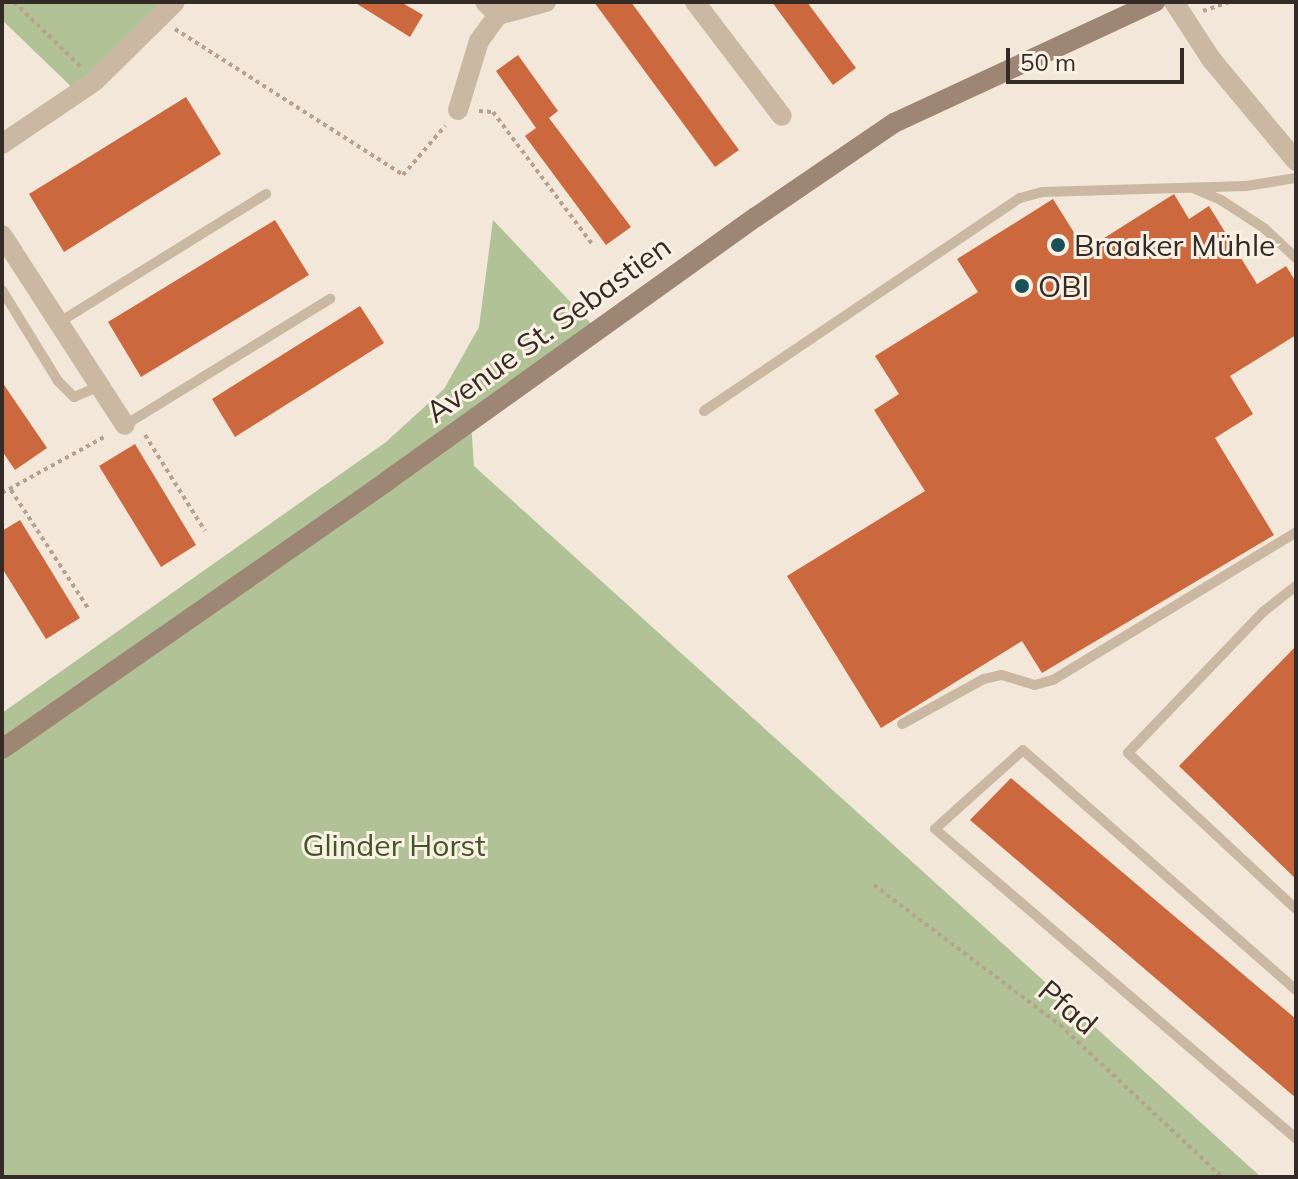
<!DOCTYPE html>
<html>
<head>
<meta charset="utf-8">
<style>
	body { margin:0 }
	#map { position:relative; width:1298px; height:1179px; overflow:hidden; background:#f2e7d8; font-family:Mulish,sans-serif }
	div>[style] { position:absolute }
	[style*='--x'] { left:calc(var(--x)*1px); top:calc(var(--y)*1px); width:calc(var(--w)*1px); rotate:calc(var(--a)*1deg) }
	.green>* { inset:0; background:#b1c297 }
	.building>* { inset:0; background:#cb683d }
	.path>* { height:4px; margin-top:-2px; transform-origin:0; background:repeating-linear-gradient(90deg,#b6a28e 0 4px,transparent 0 8px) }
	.service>* { height:10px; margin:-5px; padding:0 5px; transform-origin:5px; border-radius:5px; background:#cab8a3 }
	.minor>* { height:20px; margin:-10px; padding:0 10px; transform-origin:10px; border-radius:10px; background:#cab8a3 }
	.secondary>* { height:20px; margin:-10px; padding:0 10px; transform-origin:10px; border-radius:10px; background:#9e8675 }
	.dots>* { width:22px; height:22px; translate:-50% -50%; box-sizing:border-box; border:4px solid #faf1e4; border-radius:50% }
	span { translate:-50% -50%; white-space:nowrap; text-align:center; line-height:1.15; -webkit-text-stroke:6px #faf1e4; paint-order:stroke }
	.poi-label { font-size:30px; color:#352b26 }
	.left { translate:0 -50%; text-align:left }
	.street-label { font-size:30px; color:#352b26 }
	.park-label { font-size:30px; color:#425528 }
	.frame { position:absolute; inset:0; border:4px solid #352b26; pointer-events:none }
	.scale { position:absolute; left:1006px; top:48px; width:178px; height:36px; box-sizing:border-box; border:4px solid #352b26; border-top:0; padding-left:10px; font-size:24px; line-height:28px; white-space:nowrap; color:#352b26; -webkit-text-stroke:6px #faf1e4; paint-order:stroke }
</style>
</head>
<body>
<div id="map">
	<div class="green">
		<div style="clip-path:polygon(2px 2px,175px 2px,79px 94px,2px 20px)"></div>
		<div style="clip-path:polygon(493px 220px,597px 330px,471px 423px,474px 466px,1261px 1177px,2px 1177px,2px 713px,386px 442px,444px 389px,479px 327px)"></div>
	</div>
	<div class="building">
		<div style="clip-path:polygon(354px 2px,401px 2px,423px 15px,410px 37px)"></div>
		<div style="clip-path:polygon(594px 2px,631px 2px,739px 150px,715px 167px)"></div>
		<div style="clip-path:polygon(772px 2px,807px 2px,856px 68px,833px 85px)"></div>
		<div style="clip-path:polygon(518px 55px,558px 111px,549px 118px,631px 227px,606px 245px,525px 136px,536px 128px,496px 71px)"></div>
		<div style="clip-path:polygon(186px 97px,221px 154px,64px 252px,29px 194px)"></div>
		<div style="clip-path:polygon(1174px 194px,1189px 219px,1209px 206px,1257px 284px,1286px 266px,1296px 282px,1296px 335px,1230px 376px,1253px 414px,1215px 438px,1274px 535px,1042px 673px,1022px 641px,881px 728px,787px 576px,925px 491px,874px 410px,899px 394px,875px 356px,978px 292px,957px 259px,1053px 199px,1085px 250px)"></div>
		<div style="clip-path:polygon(275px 220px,309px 275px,141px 377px,108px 322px)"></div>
		<div style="clip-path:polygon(360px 306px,384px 343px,235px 437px,212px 399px)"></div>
		<div style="clip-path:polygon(2px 382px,47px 448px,15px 470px,2px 451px)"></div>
		<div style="clip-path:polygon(135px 444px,196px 545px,161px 567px,99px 466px)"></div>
		<div style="clip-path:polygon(20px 520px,80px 618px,46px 639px,2px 568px,2px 531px)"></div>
		<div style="clip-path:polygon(1296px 646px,1296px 879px,1179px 766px)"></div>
		<div style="clip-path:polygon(1011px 778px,1296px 1019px,1296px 1098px,970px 820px)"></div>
	</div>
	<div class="path">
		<div style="--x:14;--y:2;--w:93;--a:44.1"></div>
		<div style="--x:1203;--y:11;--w:28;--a:-19"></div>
		<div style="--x:175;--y:29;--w:271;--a:32.6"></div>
		<div style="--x:403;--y:175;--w:65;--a:-49.4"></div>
		<div style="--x:479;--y:111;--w:14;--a:4"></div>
		<div style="--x:493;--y:112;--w:166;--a:53.1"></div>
		<div style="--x:145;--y:435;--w:113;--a:58"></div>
		<div style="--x:11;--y:490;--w:141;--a:56.9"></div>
		<div style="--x:2;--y:493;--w:119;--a:-28.7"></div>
		<div style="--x:874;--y:885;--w:233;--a:37"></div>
		<div style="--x:1060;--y:1025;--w:222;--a:43.2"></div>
	</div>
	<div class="service">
		<div style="--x:1195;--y:189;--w:28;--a:23"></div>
		<div style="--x:1221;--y:200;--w:51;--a:33.1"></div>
		<div style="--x:1264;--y:228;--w:44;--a:43.2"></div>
		<div style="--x:2;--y:290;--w:107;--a:58.4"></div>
		<div style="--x:58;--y:381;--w:23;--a:45"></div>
		<div style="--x:74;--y:397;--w:28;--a:-23"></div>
		<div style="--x:58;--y:323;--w:245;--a:-31.8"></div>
		<div style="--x:704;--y:411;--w:381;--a:-34"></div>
		<div style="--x:1020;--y:198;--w:23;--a:-15"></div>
		<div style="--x:1042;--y:192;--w:204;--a:-1.7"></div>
		<div style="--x:1246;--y:186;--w:51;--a:-9.1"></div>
		<div style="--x:125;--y:425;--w:241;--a:-31.6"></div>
		<div style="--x:1296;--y:586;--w:42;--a:141.8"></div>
		<div style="--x:1263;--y:612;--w:195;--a:133.8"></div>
		<div style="--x:1128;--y:753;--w:229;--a:42.9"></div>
		<div style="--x:902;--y:724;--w:94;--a:-28.8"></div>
		<div style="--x:984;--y:679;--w:18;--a:-13"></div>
		<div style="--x:1002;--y:675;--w:34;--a:17"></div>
		<div style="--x:1035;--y:685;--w:19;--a:-16"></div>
		<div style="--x:1053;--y:680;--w:285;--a:-31.3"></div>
		<div style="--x:1296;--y:990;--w:363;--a:-138.7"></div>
		<div style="--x:1023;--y:750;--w:118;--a:138.1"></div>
		<div style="--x:935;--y:829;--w:475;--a:40.6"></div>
	</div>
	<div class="minor">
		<div style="--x:695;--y:2;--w:143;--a:52.7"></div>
		<div style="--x:1174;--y:2;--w:68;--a:57"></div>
		<div style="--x:1211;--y:59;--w:133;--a:50.2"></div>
		<div style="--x:498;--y:15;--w:50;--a:-15.2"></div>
		<div style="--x:458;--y:110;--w:72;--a:-73.1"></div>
		<div style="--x:479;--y:41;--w:32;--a:-54"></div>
		<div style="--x:498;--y:15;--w:18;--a:-135"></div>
		<div style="--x:2;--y:144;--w:112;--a:-34.1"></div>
		<div style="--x:95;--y:81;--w:112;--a:-44.6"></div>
		<div style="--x:2;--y:235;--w:226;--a:57.1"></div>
	</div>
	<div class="secondary">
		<div style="--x:2;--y:749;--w:469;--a:-34.8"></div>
		<div style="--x:387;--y:481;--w:454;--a:-35.6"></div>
		<div style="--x:756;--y:217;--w:167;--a:-34.3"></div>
		<div style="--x:894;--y:123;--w:288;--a:-24.9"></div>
	</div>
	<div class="dots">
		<div style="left:1058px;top:245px;background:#1a5058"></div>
		<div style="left:1022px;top:286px;background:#1a5058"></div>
	</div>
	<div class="poi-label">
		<span class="left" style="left:1074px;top:245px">Braaker Mühle</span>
		<span class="left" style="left:1038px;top:286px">OBI</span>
	</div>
	<div class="street-label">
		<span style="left:548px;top:329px;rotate:-36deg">Avenue St. Sebastien</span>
		<span style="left:1068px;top:1007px;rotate:40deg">Pfad</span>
	</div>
	<div class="park-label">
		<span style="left:394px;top:845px">Glinder Horst</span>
	</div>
	<div class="frame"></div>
	<div class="scale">50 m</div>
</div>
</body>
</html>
